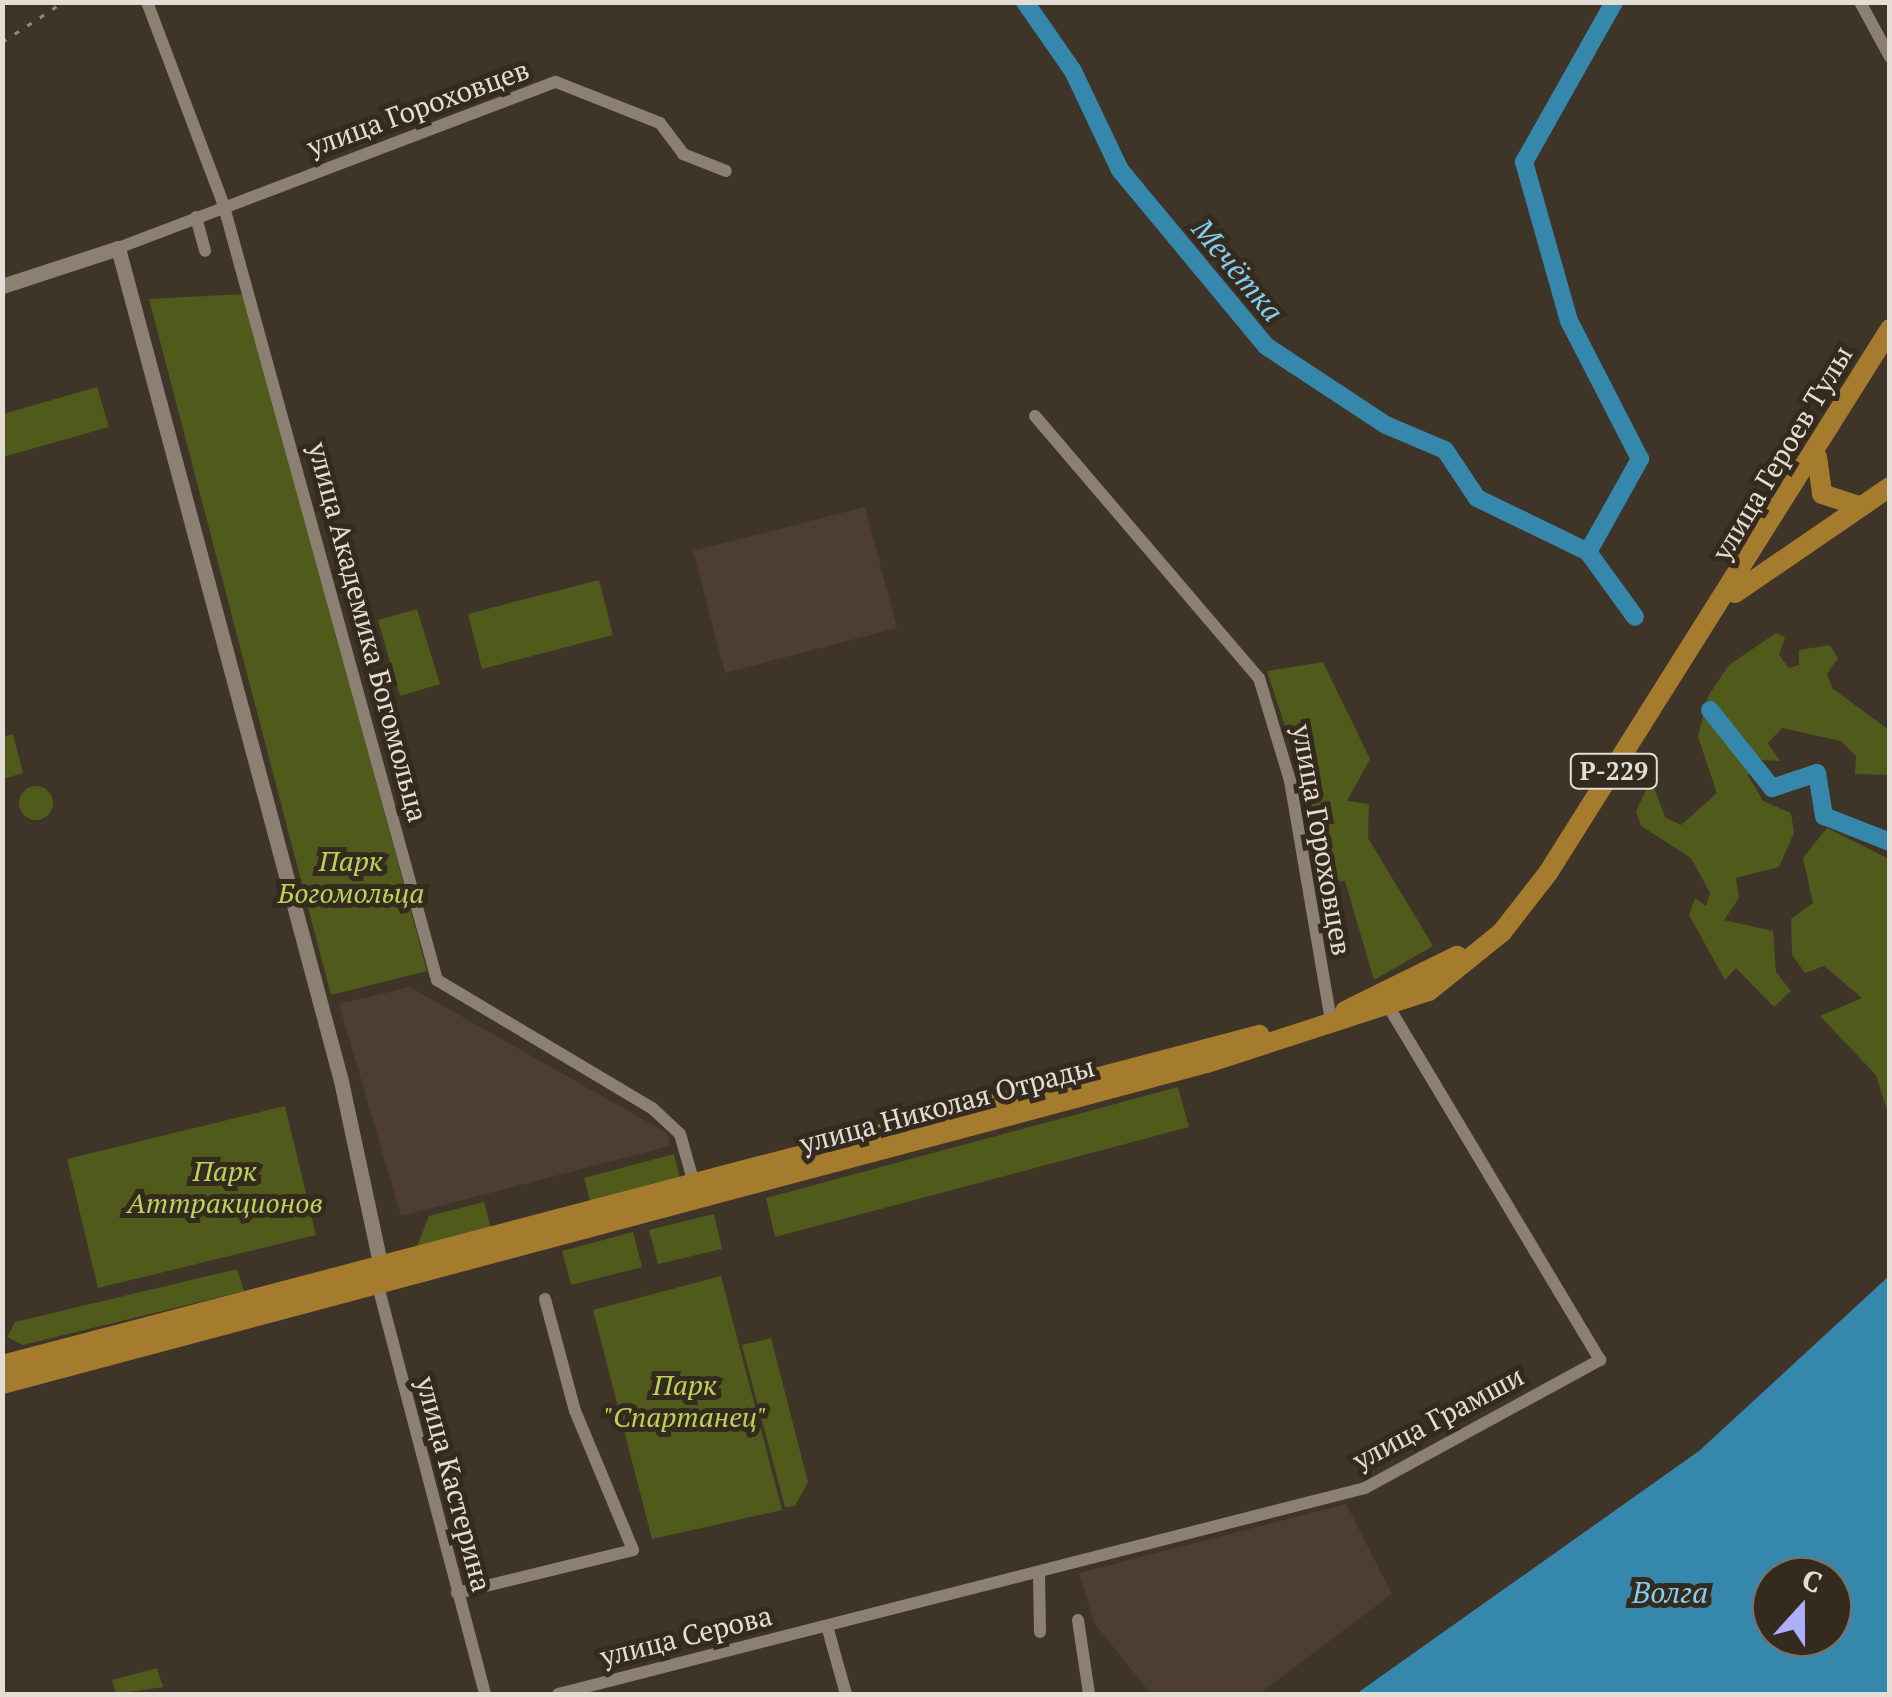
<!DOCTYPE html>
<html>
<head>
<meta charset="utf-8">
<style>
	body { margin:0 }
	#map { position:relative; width:1892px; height:1697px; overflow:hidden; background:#3f3428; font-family:"PT Serif",serif }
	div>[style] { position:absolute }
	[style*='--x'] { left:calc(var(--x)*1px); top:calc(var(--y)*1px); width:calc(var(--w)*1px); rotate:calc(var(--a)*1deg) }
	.commercial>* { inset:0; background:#4e3d32 }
	.green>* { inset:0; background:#4f5a1b }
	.round { border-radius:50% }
	.water>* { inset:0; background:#3588ab }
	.river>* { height:18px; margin:-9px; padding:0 9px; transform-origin:9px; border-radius:9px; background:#3588ab }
	.minor>* { height:12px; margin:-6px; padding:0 6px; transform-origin:6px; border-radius:6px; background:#8c8072 }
	.tertiary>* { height:15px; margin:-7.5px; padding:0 7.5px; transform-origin:7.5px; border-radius:7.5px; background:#8c8072 }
	.primary>* { height:20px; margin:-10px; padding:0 10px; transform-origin:10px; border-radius:10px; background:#a57c2e }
	.rail>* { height:2.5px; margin-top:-1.25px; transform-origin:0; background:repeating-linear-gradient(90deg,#91887e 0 5px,transparent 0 15px) }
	span { translate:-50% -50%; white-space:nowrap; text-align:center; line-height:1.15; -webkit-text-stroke:10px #342a1e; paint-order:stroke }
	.shield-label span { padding:2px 8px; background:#342a1e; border:2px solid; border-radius:8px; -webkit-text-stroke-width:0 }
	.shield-label { font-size:25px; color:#e4ddd6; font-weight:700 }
	.street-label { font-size:28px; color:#e4ddd6 }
	.park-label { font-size:28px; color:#bbd258; font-style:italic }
	.water-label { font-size:30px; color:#83cdf0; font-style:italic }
	.frame { position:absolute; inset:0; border:5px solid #e4ddd6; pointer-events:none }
	.north { position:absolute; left:1752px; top:1557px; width:100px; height:100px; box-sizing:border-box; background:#342a1e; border:2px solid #7a7268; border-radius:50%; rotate:21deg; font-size:28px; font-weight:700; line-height:40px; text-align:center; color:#e4ddd6 }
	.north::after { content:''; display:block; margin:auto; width:35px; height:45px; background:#adaffb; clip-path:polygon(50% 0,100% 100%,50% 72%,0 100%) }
</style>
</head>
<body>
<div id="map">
	<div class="commercial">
		<div style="clip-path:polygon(865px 507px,897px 628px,725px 673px,693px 551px)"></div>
		<div style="clip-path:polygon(410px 987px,667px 1133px,670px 1146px,401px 1216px,339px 1004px)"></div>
		<div style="clip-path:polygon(1346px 1504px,1392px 1594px,1259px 1694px,1151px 1694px,1094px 1623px,1079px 1573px)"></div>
	</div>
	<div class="green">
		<div style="clip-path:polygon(245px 294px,427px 971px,331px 995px,149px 299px)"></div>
		<div style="clip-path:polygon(97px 387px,109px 427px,3px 457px,3px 414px)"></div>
		<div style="clip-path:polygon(599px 580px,613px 635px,482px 669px,468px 614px)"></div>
		<div style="clip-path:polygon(417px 609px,440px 684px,400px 696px,378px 620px)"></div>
		<div style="clip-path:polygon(1776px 633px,1785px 637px,1779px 655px,1789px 668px,1799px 665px,1799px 650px,1830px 645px,1838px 658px,1827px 674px,1832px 688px,1889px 730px,1890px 775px,1855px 774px,1856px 756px,1841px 741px,1782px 728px,1768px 743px,1780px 761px,1761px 760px,1748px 775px,1763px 801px,1791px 813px,1794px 833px,1779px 867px,1736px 878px,1739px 898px,1724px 920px,1773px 931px,1776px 972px,1791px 991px,1774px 1007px,1736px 968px,1725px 980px,1689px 915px,1695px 898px,1706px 906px,1710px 893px,1691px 858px,1641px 826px,1636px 811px,1651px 780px,1665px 817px,1681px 825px,1717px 793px,1698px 737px,1708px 696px,1729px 665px)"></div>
		<div style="clip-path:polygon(1323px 662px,1370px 759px,1347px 801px,1369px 804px,1368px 838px,1433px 946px,1374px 980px,1345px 881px,1315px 883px,1302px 778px,1267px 671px)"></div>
		<div style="clip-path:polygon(13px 734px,23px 773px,3px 779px,3px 737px)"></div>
		<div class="round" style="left:19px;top:786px;width:34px;height:34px"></div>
		<div style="clip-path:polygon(1827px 828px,1889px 859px,1889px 1116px,1876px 1075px,1820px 1016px,1862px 998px,1824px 966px,1805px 973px,1792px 955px,1791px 919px,1813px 903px,1803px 858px)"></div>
		<div style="clip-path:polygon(1178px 1087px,1189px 1127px,775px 1237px,766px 1198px)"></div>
		<div style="clip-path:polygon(285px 1106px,316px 1235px,98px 1288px,67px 1159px)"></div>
		<div style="clip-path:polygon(674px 1154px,680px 1178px,590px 1201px,584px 1178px)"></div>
		<div style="clip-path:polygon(484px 1202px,491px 1229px,416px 1249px,429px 1216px)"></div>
		<div style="clip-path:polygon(714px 1214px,722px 1249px,658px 1264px,649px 1230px)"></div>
		<div style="clip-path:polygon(633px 1232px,642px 1267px,571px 1285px,562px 1251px)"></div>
		<div style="clip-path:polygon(237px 1269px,244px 1291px,23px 1345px,7px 1337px,15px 1322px)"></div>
		<div style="clip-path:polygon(721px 1276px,782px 1510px,652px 1539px,593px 1310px)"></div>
		<div style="clip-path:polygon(771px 1338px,808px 1482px,795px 1506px,785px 1507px,742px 1345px)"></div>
		<div style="clip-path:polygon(157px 1668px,163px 1687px,116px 1694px,112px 1680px)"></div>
	</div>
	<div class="water">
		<div style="clip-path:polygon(evenodd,1889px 1276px,1889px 1694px,1356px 1694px,1699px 1451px,1889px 1276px,1772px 1577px,1832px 1577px,1832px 1637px,1772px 1637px,1772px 1577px)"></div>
	</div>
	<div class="river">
		<div style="--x:1025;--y:2;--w:84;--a:55.2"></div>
		<div style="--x:1073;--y:71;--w:110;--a:64.6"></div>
		<div style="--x:1120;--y:170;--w:229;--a:50.3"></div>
		<div style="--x:1266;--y:346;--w:144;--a:33.4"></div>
		<div style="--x:1386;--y:425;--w:64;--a:23"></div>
		<div style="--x:1445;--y:450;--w:58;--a:56.3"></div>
		<div style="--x:1477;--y:498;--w:123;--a:25.9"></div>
		<div style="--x:1588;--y:552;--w:80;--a:54.1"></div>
		<div style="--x:1588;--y:552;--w:107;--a:-60.8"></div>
		<div style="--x:1640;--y:459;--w:155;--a:-117.2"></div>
		<div style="--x:1569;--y:321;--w:165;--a:-105.8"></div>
		<div style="--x:1524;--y:162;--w:184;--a:-60.6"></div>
		<div style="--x:1710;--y:710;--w:100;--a:51.5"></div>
		<div style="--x:1772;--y:788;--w:47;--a:-18.4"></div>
		<div style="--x:1817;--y:773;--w:44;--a:80.8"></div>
		<div style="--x:1824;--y:816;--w:71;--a:21.5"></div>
	</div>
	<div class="minor">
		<div style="--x:147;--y:2;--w:215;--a:69.3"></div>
		<div style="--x:223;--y:203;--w:806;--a:74.6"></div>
		<div style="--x:437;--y:980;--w:250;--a:30.8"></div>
		<div style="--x:652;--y:1108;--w:38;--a:43"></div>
		<div style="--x:680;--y:1134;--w:48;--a:74.2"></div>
		<div style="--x:1860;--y:2;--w:63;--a:61.4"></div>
		<div style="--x:196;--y:217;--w:35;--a:75"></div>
		<div style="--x:118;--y:248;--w:468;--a:-20.8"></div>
		<div style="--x:556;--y:82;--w:112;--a:21.5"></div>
		<div style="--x:660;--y:123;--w:39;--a:53"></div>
		<div style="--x:683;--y:154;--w:46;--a:21.6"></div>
		<div style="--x:1035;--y:416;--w:345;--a:49.5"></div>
		<div style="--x:1259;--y:678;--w:108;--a:73.2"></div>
		<div style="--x:1290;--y:781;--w:238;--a:80.3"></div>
		<div style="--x:378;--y:1286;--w:422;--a:75.3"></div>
		<div style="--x:1039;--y:1575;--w:57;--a:89"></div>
		<div style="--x:457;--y:1593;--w:181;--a:-13.7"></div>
		<div style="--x:633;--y:1550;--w:151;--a:-112.6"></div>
		<div style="--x:575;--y:1411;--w:116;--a:-105"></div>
		<div style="--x:1078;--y:1620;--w:75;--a:81.5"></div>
		<div style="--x:827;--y:1626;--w:71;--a:74.4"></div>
		<div style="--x:558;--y:1694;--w:833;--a:-14.32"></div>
		<div style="--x:1365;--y:1488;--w:268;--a:-28.6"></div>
		<div style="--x:1600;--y:1360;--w:421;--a:-120.9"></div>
	</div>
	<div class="tertiary">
		<div style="--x:2;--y:286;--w:122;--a:-18.1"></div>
		<div style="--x:118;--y:248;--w:862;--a:75.01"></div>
		<div style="--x:341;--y:1081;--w:196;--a:77.9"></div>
	</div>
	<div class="primary">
		<div style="--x:1817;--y:457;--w:37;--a:82"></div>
		<div style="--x:1822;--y:494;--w:38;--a:18"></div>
		<div style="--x:1735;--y:593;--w:188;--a:-34.4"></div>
		<div style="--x:1345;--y:1011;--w:125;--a:-26.2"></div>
		<div style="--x:2;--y:1365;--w:1300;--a:-14.71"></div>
		<div style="--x:2;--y:1384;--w:1247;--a:-14.92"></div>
		<div style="--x:1207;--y:1063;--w:233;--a:-18"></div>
		<div style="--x:1429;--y:991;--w:94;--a:-38.9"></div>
		<div style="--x:1502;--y:932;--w:75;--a:-52.1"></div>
		<div style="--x:1548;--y:873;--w:643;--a:-57.84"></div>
	</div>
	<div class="rail">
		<div style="--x:2;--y:42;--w:73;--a:-33.3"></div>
	</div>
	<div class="shield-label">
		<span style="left:1614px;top:771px">Р-229</span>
	</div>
	<div class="street-label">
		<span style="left:418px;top:108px;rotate:-20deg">улица Гороховцев</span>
		<span style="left:1782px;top:453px;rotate:-59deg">улица Героев Тулы</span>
		<span style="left:368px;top:632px;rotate:75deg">улица Академика Богомольца</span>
		<span style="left:1322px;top:840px;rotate:80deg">улица Гороховцев</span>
		<span style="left:947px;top:1105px;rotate:-15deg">улица Николая Отрады</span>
		<span style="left:1438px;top:1418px;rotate:-28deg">улица Грамши</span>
		<span style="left:454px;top:1484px;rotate:75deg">улица Кастерина</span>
		<span style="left:686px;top:1636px;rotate:-14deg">улица Серова</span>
	</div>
	<div class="park-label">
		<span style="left:351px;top:877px">Парк<br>Богомольца</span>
		<span style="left:225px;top:1187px">Парк<br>Аттракционов</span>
		<span style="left:685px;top:1401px">Парк<br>"Спартанец"</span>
	</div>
	<div class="water-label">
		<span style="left:1238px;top:270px;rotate:50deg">Мечётка</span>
		<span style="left:1670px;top:1592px">Волга</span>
	</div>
	<div class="frame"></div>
	<div class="north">С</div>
</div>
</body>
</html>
